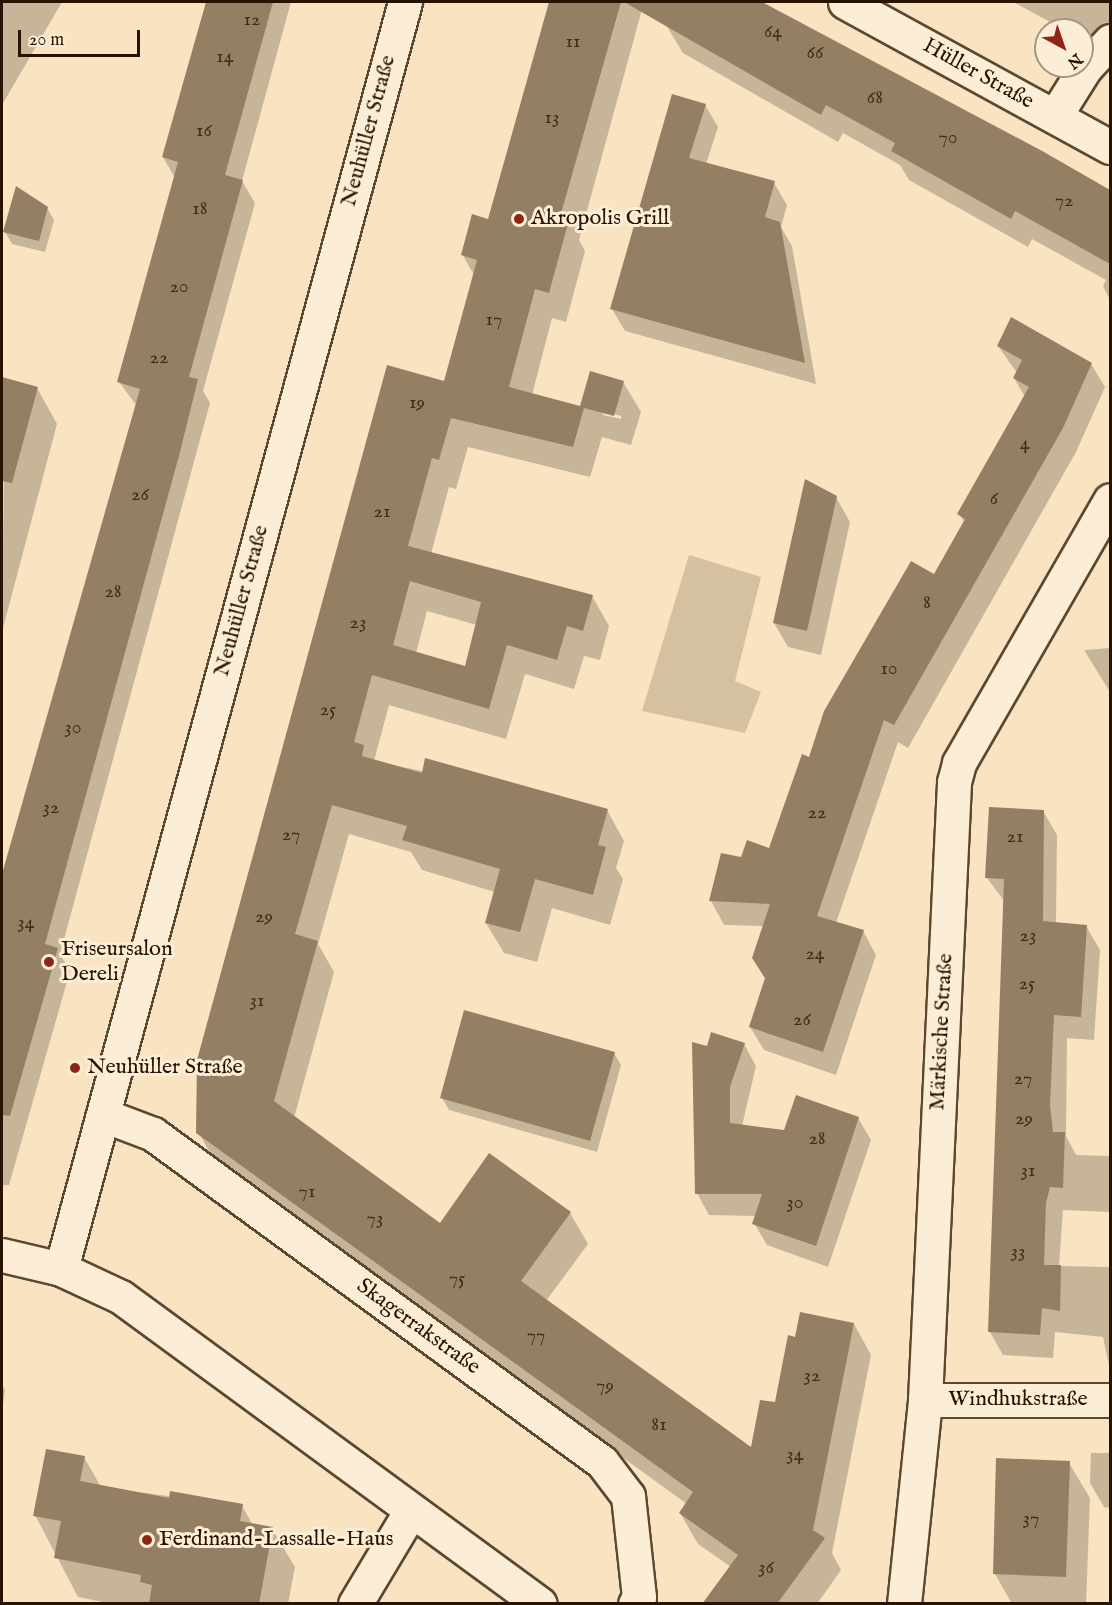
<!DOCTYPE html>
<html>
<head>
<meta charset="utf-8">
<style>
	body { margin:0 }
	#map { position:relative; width:1112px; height:1605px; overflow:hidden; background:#f9e3c0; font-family:"IM FELL English",serif }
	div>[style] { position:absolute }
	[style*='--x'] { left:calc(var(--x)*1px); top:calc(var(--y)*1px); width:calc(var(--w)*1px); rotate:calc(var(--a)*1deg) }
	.green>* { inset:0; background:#d5c0a0 }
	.shadow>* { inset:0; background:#0003 }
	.building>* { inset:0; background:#957f64 }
	.roads { filter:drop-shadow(2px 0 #5c4731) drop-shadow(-2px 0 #5c4731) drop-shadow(0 2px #5c4731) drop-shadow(0 -2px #5c4731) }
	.minor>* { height:33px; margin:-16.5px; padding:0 16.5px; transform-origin:16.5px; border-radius:16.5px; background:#fbedd6 }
	.dots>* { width:16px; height:16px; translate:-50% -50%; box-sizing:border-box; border:3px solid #fbedd6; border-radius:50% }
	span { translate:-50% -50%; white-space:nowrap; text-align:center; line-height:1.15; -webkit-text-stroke:6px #fbedd6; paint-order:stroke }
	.number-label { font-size:20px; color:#432e1a }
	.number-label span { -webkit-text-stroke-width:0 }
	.street-label { font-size:22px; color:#281301 }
	.poi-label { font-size:22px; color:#281301 }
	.left { translate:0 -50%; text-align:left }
	.frame { position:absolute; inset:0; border:3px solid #281301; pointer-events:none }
	.north { position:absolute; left:1034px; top:18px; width:60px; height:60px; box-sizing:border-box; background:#fbedd6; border:2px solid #a79681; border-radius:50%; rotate:140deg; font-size:16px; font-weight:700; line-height:24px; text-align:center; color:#281301 }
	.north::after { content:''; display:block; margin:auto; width:21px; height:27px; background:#8f2418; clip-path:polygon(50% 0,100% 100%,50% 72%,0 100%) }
	.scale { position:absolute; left:18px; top:30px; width:122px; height:27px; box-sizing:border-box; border:3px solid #281301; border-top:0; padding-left:8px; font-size:18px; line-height:21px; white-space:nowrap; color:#281301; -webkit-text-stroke:4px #fbedd6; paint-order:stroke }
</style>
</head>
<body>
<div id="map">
	<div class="green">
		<div style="clip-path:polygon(689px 555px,761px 577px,735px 681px,761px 692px,745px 733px,642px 711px)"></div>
	</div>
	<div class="shadow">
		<div style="clip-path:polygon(2px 2px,62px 2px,2px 105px)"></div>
		<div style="clip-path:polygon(207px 2px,291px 2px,242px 181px,255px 203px,203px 391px,210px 403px,60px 954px,70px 971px,9px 1185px,2px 1185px,2px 883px,137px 406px,119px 382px,175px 178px,163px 157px)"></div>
		<div style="clip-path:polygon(evenodd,551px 2px,644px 2px,579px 240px,585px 251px,566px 322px,552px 318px,532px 395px,581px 408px,623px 382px,641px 412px,631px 445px,602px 437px,590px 477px,468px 447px,456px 489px,449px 487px,431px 554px,592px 596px,609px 626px,600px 660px,584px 656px,574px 689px,525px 674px,506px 739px,389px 705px,374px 761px,607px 810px,624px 841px,616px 868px,623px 879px,610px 925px,552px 908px,537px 962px,504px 953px,486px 923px,495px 892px,422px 870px,411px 852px,349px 834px,318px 944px,334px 972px,294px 1118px,441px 1225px,489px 1155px,570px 1213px,588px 1244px,546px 1301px,752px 1449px,776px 1404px,796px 1338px,854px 1324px,871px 1355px,832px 1553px,841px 1570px,817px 1604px,713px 1604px,731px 1567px,698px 1544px,680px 1513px,687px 1504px,216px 1163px,198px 1132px,445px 383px,474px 275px,462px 254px,489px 221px,551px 2px,603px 411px,621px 416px,621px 419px,603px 415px,603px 411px,551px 2px,427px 611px,477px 625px,466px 668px,416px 653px,427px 611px)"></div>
		<div style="clip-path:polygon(678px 2px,759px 2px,1110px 194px,1110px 300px,1103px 286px,1106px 280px,1032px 239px,1028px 247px,909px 180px,900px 165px,843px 133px,838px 142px,683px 53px,666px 25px)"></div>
		<div style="clip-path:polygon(1013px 2px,1110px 2px,1110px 38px,1104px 51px,1082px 39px,1082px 30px,1065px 30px)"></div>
		<div style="clip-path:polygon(705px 105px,718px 127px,706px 164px,774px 183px,787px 205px,781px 227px,792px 246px,816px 384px,625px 331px,612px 309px)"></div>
		<div style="clip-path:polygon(47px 208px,54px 220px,45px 252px,12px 244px,5px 232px)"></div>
		<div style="clip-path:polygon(998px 346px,1091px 364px,1105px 387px,1076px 452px,908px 748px,898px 742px,836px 923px,863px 931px,876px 955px,836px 1075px,764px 1050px,750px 1027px,766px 980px,753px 958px,764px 926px,724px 925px,711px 901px,722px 855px,742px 858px,770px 850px,810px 759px,935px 576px,965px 523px,959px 514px,1025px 397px,1014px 378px,1017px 373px)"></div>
		<div style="clip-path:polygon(5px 379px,37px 388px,57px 424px,2px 632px)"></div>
		<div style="clip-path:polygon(836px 497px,850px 522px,821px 655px,788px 647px,774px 623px)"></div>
		<div style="clip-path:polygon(1110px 648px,1110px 692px,1084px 650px)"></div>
		<div style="clip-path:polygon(1043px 811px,1057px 835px,1056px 923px,1086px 926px,1100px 950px,1094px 1040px,1067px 1038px,1066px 1136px,1076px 1155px,1110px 1156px,1110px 1212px,1063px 1210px,1059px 1266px,1110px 1267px,1110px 1370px,1103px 1337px,1055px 1332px,1053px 1358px,1003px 1355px,990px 1332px,1005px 902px,987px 878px)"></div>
		<div style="clip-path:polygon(744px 1044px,756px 1066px,742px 1126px,785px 1132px,858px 1118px,871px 1140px,828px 1267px,767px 1245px,754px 1223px,757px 1216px,709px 1215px,697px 1193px,708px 1048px)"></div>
		<div style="clip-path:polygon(614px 1053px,621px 1065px,597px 1152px,449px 1110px,442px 1098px)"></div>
		<div style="clip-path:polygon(2px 1384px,5px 1391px,2px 1410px)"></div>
		<div style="clip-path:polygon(1091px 1453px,1110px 1453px,1110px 1508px,1104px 1507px,1090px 1483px)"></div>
		<div style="clip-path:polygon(84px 1457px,101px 1487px,242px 1506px,253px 1525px,272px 1529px,295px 1567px,288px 1604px,113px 1604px,78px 1597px,35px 1515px)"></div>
		<div style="clip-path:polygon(1069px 1463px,1090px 1498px,1086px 1604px,1012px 1604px,995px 1574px)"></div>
	</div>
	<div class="building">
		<div style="clip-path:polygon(206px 2px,273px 2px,225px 175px,243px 180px,189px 377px,198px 379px,180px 452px,45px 944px,58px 948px,10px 1116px,2px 1115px,2px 874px,140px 389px,117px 382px,178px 162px,162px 157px)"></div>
		<div style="clip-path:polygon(evenodd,549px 2px,621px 2px,560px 217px,569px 220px,549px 293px,535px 289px,509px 387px,580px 406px,590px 371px,624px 381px,614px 416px,584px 408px,573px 447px,451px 418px,439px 460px,432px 458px,408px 546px,593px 595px,583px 631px,567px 626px,557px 660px,507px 645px,489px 709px,372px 675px,354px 742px,364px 745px,362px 756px,422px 773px,425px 758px,608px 809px,598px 845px,606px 847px,593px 895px,535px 879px,520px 932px,485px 923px,500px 869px,402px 840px,407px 826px,332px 805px,295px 934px,318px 941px,274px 1101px,440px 1223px,489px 1153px,571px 1212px,521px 1281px,751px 1447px,760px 1400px,775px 1402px,788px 1335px,795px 1337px,800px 1312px,854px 1323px,813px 1530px,825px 1538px,777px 1604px,702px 1604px,738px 1555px,679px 1513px,693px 1492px,196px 1133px,197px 1060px,387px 365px,444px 381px,477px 260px,461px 255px,472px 214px,488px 219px,549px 2px,410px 581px,481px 602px,465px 666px,393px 645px,410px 581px)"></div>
		<div style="clip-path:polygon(624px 2px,762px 2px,1044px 152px,1110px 190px,1110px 264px,1015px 211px,1011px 219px,891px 151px,895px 143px,826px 105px,821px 115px)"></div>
		<div style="clip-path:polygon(672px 94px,706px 104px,689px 158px,775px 181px,765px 217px,780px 222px,805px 363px,610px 309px)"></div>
		<div style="clip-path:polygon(16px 186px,48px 207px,39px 241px,3px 232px)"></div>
		<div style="clip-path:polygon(1011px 317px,1092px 363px,1063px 428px,894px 725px,884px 720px,817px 916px,864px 930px,823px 1052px,749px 1027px,765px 978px,752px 958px,770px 904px,709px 901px,721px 853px,741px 857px,747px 840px,769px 848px,802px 754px,809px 757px,824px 711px,911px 561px,934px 574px,965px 519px,957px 514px,1029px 387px,1013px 378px,1022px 360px,997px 346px)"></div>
		<div style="clip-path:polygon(2px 377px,38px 387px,12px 483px,2px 481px)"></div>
		<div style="clip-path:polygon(805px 479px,837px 496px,807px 631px,773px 623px)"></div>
		<div style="clip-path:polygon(989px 807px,1044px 810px,1043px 921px,1087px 925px,1081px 1017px,1054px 1015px,1050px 1105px,1053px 1132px,1065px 1132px,1063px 1188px,1050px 1187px,1046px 1203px,1044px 1265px,1061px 1265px,1060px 1311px,1042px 1308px,1040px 1335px,988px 1332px,1004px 879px,985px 878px)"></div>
		<div style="clip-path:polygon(464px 1010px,615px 1052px,590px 1141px,440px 1098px)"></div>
		<div style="clip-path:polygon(711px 1032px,745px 1043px,730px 1087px,730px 1123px,784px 1130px,796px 1095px,859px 1117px,816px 1246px,752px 1224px,762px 1194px,695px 1194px,692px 1042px,707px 1046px)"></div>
		<div style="clip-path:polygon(46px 1449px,85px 1456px,80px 1481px,169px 1498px,170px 1491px,243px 1504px,240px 1521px,273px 1527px,259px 1604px,149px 1604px,152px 1585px,140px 1582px,141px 1575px,54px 1558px,61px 1521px,33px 1516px)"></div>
		<div style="clip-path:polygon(996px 1458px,1070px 1461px,1066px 1577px,993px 1574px)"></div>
	</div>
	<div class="roads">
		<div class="minor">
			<div style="--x:845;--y:2;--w:302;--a:28.7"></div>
			<div style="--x:1055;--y:116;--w:57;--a:-58"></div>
			<div style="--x:1085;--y:68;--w:37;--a:-47"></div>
			<div style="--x:103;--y:1115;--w:53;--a:20.8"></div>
			<div style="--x:153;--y:1134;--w:556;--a:36.15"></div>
			<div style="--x:602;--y:1462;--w:43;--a:52.6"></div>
			<div style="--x:628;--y:1496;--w:102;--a:83.8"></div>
			<div style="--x:639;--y:1597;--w:8;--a:120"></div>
			<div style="--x:2;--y:1255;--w:61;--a:13.3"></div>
			<div style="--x:61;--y:1269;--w:66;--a:25"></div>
			<div style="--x:121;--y:1297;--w:519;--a:36.23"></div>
			<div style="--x:61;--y:1269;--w:1313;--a:-74.81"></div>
			<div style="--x:925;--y:1400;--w:185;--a:0"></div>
			<div style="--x:355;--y:1604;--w:107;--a:-59.1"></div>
			<div style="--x:904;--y:1604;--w:205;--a:-84.1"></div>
			<div style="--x:925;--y:1400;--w:619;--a:-87.31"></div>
			<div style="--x:954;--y:782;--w:20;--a:-75"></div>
			<div style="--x:959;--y:763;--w:303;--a:-60.1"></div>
		</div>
	</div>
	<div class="dots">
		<div style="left:519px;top:219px;background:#8f2418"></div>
		<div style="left:49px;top:962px;background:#8f2418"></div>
		<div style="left:75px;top:1068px;background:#8f2418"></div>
		<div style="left:147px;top:1540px;background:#8f2418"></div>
	</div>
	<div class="number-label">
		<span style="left:252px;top:19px">12</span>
		<span style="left:773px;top:31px">64</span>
		<span style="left:573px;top:41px">11</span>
		<span style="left:815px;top:52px">66</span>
		<span style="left:225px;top:56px">14</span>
		<span style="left:875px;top:97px">68</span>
		<span style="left:552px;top:117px">13</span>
		<span style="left:204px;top:130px">16</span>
		<span style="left:948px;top:137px">70</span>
		<span style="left:1064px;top:200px">72</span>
		<span style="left:200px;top:208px">18</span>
		<span style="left:179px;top:286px">20</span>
		<span style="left:494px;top:319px">17</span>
		<span style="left:159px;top:357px">22</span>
		<span style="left:417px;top:402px">19</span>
		<span style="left:1025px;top:443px">4</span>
		<span style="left:140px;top:494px">26</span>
		<span style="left:994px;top:498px">6</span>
		<span style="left:382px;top:511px">21</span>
		<span style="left:113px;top:591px">28</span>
		<span style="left:927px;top:602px">8</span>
		<span style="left:358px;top:622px">23</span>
		<span style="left:889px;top:668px">10</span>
		<span style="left:328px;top:709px">25</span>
		<span style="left:73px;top:727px">30</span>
		<span style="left:51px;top:807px">32</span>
		<span style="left:817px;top:812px">22</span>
		<span style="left:291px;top:834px">27</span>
		<span style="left:1015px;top:836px">21</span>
		<span style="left:264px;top:916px">29</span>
		<span style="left:26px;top:922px">34</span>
		<span style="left:1028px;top:935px">23</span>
		<span style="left:815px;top:953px">24</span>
		<span style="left:1027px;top:983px">25</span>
		<span style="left:257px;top:1000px">31</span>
		<span style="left:802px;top:1019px">26</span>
		<span style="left:1023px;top:1078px">27</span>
		<span style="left:1024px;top:1118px">29</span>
		<span style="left:817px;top:1138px">28</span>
		<span style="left:1028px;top:1170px">31</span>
		<span style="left:307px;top:1191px">71</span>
		<span style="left:795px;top:1202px">30</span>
		<span style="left:375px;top:1218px">73</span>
		<span style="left:1018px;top:1251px">33</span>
		<span style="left:457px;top:1278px">75</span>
		<span style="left:536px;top:1335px">77</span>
		<span style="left:812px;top:1375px">32</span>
		<span style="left:605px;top:1385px">79</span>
		<span style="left:659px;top:1424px">81</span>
		<span style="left:795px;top:1454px">34</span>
		<span style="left:1031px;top:1518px">37</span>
		<span style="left:766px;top:1567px">36</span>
	</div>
	<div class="street-label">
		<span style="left:978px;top:74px;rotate:29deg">Hüller Straße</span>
		<span style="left:369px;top:131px;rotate:-75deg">Neuhüller Straße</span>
		<span style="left:242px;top:601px;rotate:-75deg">Neuhüller Straße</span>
		<span style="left:942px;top:1032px;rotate:-87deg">Märkische Straße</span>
		<span style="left:418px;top:1327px;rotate:36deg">Skagerrakstraße</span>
		<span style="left:1018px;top:1400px">Windhukstraße</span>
	</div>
	<div class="poi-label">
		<span class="left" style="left:531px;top:219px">Akropolis Grill</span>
		<span class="left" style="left:61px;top:962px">Friseursalon<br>Dereli</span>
		<span class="left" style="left:87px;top:1068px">Neuhüller Straße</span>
		<span class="left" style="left:159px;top:1540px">Ferdinand-Lassalle-Haus</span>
	</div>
	<div class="frame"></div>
	<div class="north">N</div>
	<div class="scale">20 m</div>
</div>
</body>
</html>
